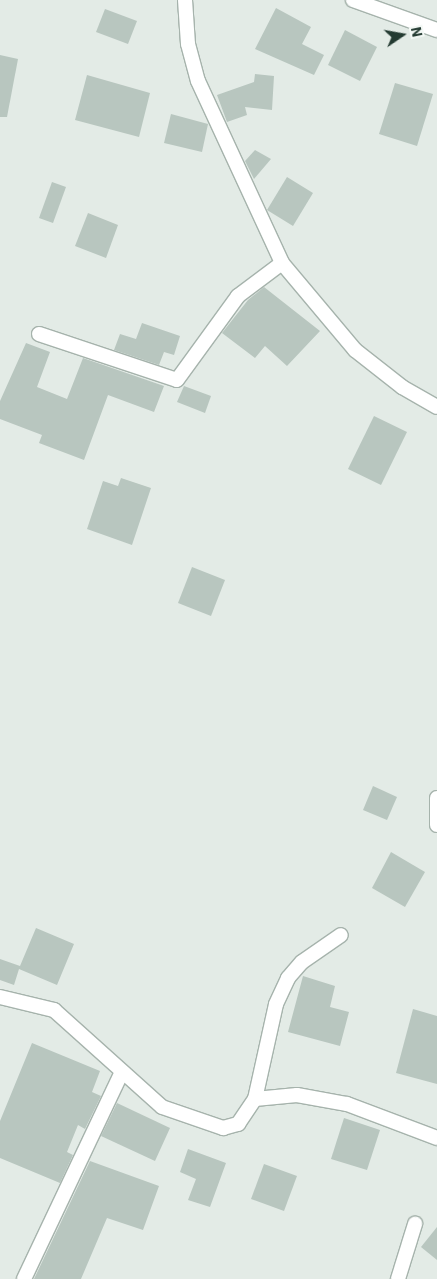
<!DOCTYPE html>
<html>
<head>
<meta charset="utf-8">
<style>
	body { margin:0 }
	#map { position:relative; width:437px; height:1279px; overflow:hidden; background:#e3ebe6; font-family:"IBM Plex Sans",sans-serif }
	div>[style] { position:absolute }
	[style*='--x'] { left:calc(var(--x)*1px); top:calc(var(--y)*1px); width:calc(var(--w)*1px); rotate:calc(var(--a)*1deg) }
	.building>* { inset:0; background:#b8c6bf }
	.roads { filter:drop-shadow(1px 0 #a6b3ac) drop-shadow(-1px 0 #a6b3ac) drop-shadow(0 1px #a6b3ac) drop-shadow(0 -1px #a6b3ac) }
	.minor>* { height:14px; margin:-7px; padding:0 7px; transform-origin:7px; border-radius:7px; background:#fff }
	span { translate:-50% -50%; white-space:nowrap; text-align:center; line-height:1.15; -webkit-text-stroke:4px #f3f8f5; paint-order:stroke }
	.north { position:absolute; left:377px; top:10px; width:50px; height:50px; -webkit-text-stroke:4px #f3f8f5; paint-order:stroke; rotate:78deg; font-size:14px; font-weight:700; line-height:20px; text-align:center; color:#243b32 }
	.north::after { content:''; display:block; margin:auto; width:18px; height:22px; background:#243b32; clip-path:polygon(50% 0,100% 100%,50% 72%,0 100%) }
</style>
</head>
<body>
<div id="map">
	<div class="building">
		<div style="clip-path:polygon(276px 8px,311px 27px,302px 44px,324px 55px,314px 75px,255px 49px)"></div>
		<div style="clip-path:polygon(105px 9px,137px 21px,128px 44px,96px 32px)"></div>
		<div style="clip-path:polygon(345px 30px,377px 47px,360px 81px,328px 65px)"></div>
		<div style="clip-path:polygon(0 55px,18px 59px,7px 117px,0 117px)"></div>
		<div style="clip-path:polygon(255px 74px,274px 76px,272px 110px,245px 107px,247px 115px,227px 122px,217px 95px,254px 82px)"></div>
		<div style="clip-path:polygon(87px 75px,150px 93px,139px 137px,75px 120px)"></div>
		<div style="clip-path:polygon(395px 83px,433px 94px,417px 146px,379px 134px)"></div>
		<div style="clip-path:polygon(171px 114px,208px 124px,202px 152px,164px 143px)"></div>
		<div style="clip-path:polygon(255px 150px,271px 159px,254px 179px,245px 161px)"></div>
		<div style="clip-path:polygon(287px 177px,313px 193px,293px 226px,267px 210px)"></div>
		<div style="clip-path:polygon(52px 182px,66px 187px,53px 223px,39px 218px)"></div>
		<div style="clip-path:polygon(88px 213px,118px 225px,106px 258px,75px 246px)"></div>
		<div style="clip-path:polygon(264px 287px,320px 331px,287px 366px,265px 346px,255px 358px,222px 333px,248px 300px)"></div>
		<div style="clip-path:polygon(142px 323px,180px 336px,174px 355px,164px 352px,159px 365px,114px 350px,120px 334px,136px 339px)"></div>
		<div style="clip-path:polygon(26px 343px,50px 352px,37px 387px,67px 399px,83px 358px,164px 386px,154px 412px,108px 395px,84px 460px,39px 443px,42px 435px,0 419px,0 401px)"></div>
		<div style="clip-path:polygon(184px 386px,211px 396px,205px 413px,177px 402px)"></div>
		<div style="clip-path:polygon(374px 416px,407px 432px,381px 485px,348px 469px)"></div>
		<div style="clip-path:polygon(121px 478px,151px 488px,132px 545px,87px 529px,103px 481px,118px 486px)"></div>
		<div style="clip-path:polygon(192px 567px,225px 580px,211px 616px,178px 603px)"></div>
		<div style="clip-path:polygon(373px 786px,397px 797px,387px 820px,363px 810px)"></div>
		<div style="clip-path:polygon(391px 852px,425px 872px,405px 907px,372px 888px)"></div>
		<div style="clip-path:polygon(36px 928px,74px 944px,57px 985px,19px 969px,14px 985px,0 980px,0 959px,20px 966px)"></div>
		<div style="clip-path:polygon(303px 976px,335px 986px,330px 1007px,349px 1012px,340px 1046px,288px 1032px)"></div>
		<div style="clip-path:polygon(413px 1009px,437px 1016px,437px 1084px,396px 1073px)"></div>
		<div style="clip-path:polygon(32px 1043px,100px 1071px,92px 1092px,101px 1096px,85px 1129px,78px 1125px,67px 1152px,73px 1155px,60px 1183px,0 1158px,0 1121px)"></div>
		<div style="clip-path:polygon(117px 1103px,170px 1128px,155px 1161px,101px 1136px)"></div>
		<div style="clip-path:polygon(344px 1118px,380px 1130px,367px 1170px,331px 1159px)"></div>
		<div style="clip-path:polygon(188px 1149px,226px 1163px,210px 1207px,188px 1200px,196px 1179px,180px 1172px)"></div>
		<div style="clip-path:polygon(90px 1161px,159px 1186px,143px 1230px,107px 1218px,81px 1279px,34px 1279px)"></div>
		<div style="clip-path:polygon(264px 1164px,297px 1176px,284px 1211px,251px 1199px)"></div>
		<div style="clip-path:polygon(437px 1227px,437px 1260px,421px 1247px)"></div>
	</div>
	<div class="roads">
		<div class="minor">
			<div style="--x:185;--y:0;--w:44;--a:86.1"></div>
			<div style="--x:188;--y:44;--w:38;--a:75"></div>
			<div style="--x:198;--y:81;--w:200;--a:65.2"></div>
			<div style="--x:282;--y:263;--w:114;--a:50"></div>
			<div style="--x:355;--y:350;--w:60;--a:38.2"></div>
			<div style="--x:402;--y:387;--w:40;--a:29.7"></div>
			<div style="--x:353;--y:0;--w:89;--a:19.7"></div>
			<div style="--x:39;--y:334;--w:145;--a:18.4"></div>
			<div style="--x:177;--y:380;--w:104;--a:-54"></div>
			<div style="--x:238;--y:296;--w:55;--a:-36.9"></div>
			<div style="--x:437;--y:798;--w:27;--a:90"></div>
			<div style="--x:0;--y:997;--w:56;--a:13.5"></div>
			<div style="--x:54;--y:1010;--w:145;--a:41.9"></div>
			<div style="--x:162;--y:1107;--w:65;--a:19"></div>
			<div style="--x:223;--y:1128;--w:16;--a:-15"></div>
			<div style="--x:238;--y:1124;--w:30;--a:-56"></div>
			<div style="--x:255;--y:1099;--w:97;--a:-77.5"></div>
			<div style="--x:276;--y:1004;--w:29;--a:-65"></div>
			<div style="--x:288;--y:978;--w:21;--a:-49"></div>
			<div style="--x:302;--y:962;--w:47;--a:-34.7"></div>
			<div style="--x:255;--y:1099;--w:42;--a:-5.4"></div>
			<div style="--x:297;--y:1095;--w:51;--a:10.2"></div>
			<div style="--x:347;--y:1104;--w:96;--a:20.7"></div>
			<div style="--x:24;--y:1279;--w:229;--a:-64.7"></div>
			<div style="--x:398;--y:1279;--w:58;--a:-72.8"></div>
		</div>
	</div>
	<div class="north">N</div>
</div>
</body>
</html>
